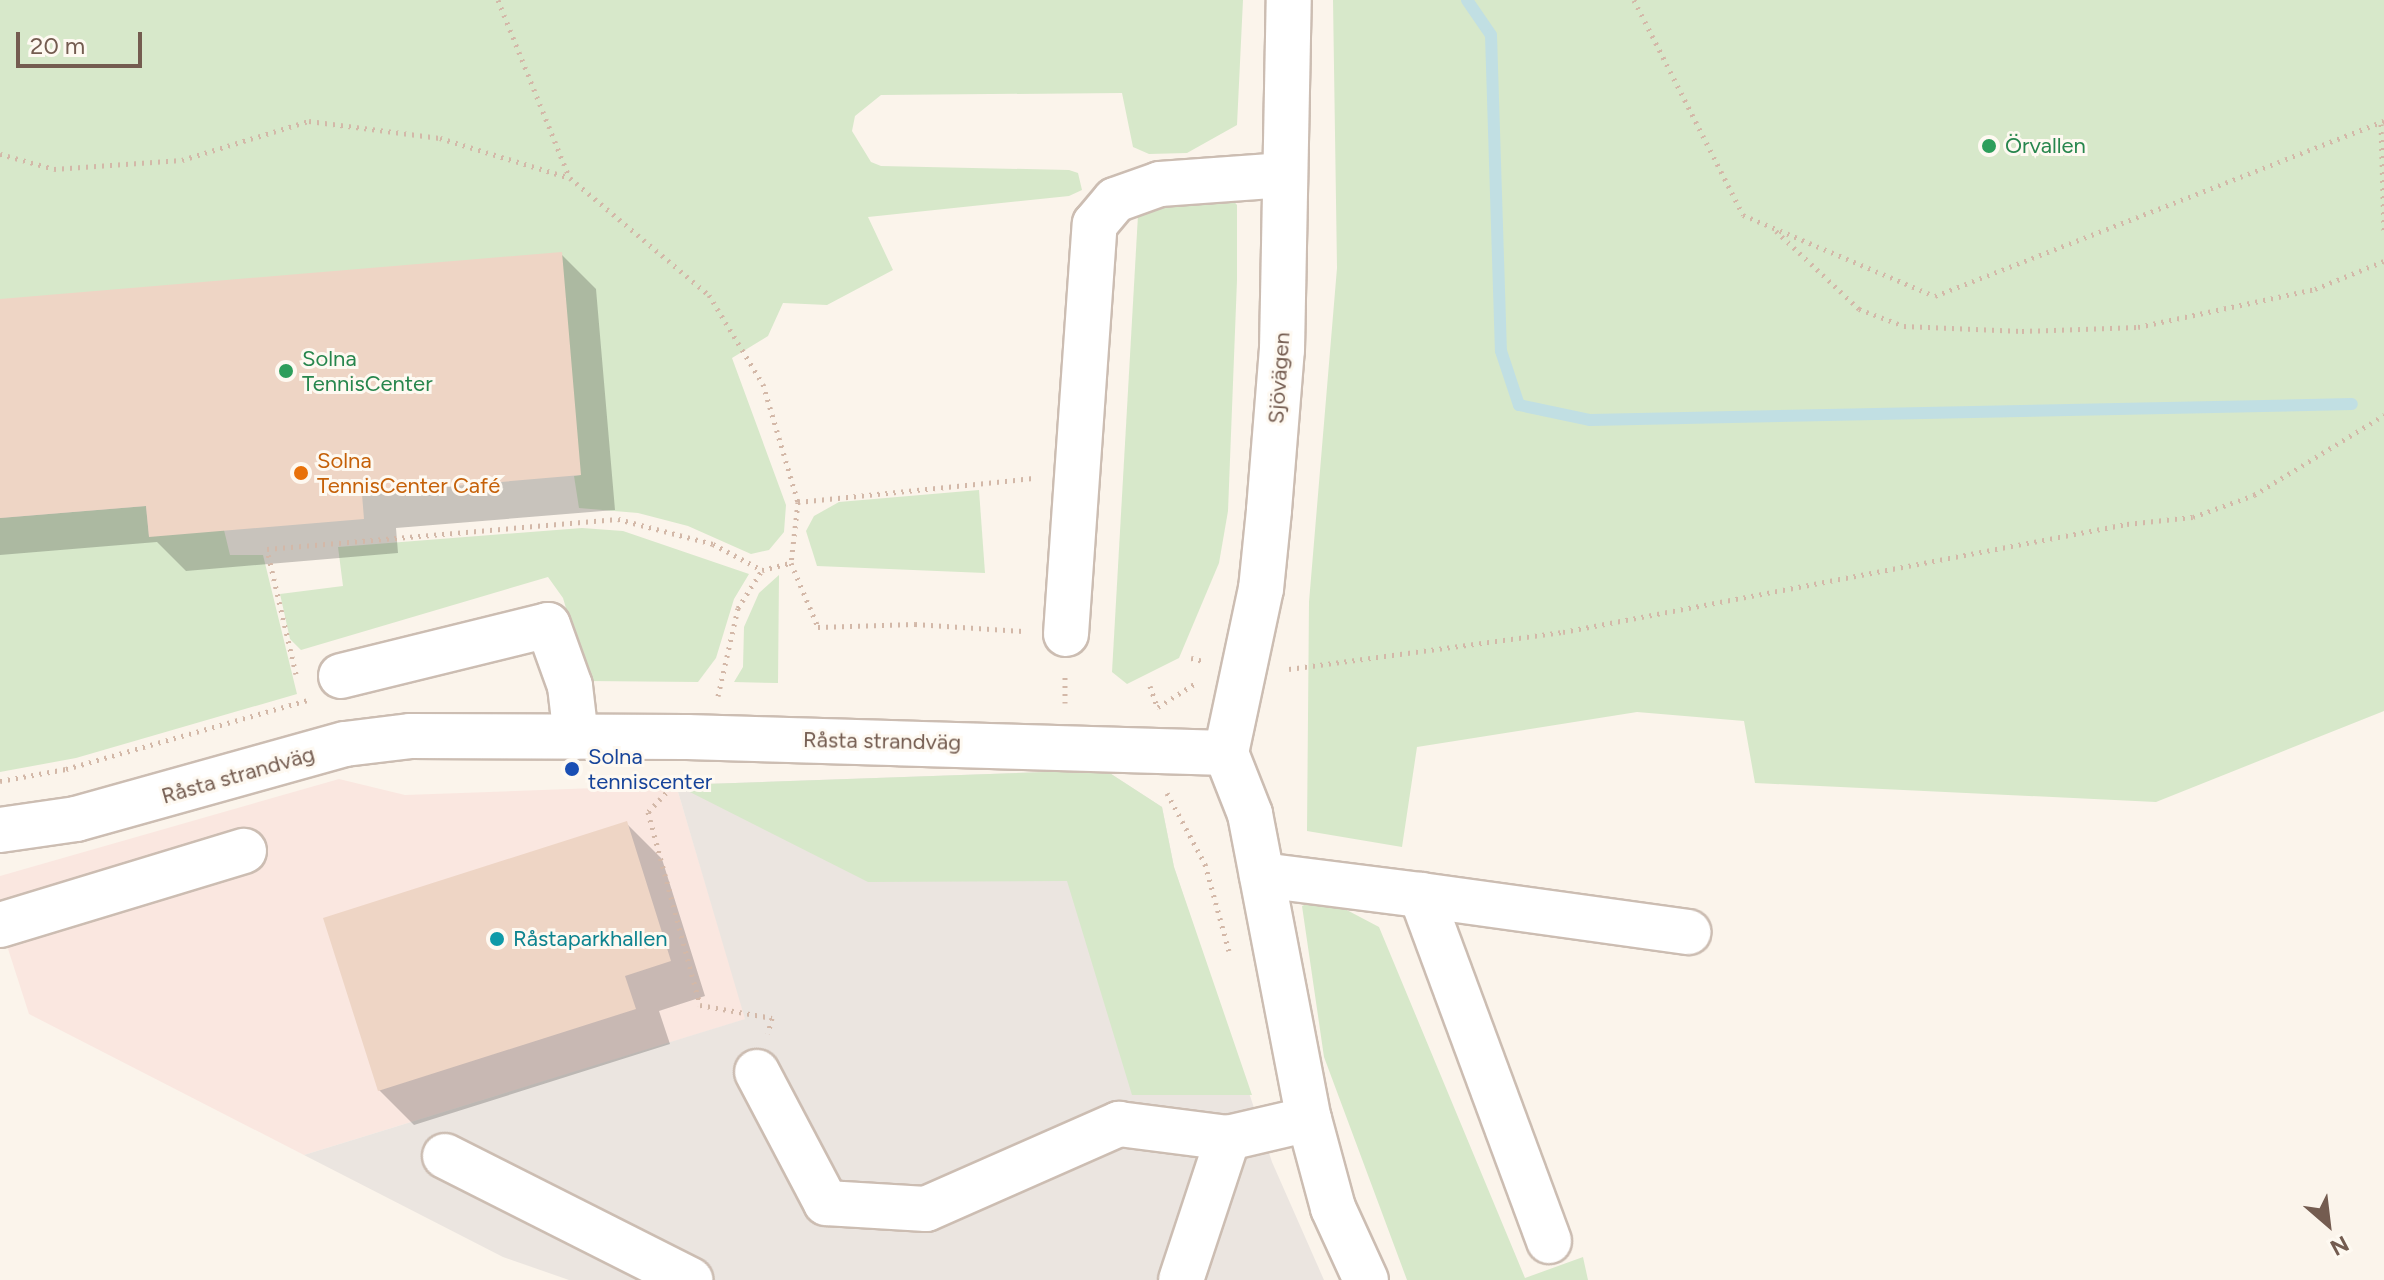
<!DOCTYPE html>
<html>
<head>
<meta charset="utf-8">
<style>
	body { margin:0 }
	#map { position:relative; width:2384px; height:1280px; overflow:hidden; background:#fbf4eb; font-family:Figtree,sans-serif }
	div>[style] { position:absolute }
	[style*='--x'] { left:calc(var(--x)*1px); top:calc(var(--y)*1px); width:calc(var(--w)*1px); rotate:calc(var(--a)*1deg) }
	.commercial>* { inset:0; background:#fae7e0 }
	.industrial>* { inset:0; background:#ebe5e0 }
	.green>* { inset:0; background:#d7e8ca }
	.shadow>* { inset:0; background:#0003 }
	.stream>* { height:12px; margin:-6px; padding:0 6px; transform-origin:6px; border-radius:6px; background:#c1dfe3 }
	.building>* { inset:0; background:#eed5c5 }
	.path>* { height:5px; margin-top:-2.5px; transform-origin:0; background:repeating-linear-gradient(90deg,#d3b8a8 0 2px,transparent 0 8px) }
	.roads { filter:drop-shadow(2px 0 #ccbdb2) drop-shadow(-2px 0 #ccbdb2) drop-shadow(0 2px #ccbdb2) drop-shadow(0 -2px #ccbdb2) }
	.minor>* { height:44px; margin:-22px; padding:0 22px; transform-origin:22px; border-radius:22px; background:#fff }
	.dots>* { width:22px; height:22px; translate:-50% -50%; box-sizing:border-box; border:4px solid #fef9f1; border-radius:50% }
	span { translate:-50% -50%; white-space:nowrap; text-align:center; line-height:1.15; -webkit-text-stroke:6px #fef9f1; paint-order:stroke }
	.leisure-label { font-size:22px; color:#27864d }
	.left { translate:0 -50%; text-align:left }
	.street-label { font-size:22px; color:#745c50 }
	.food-label { font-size:22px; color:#c56008 }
	.transit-label { font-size:22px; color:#164399 }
	.culture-label { font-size:22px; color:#0d838f }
	.north { position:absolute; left:2288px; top:1184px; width:80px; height:80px; -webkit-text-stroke:6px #fef9f1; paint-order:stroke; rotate:152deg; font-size:22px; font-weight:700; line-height:32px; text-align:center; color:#745c50 }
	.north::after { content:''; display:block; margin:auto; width:28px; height:36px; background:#745c50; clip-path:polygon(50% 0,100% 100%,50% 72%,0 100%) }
	.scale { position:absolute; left:16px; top:32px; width:126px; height:36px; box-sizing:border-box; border:4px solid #745c50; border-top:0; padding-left:10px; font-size:24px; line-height:28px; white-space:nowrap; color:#745c50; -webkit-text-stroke:6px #fef9f1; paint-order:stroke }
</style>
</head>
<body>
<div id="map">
	<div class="commercial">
		<div style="clip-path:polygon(339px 779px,405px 795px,676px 785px,746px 1019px,304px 1155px,29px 1014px,0 924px,0 876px)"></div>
	</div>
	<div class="industrial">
		<div style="clip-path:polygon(1105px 770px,1162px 807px,1174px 867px,1272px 1162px,1324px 1280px,569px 1280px,503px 1257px,304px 1155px,745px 1019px,676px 785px)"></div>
	</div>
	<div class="green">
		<div style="clip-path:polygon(0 0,1243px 0,1237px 125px,1187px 153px,1149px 154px,1133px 147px,1122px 93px,881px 95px,855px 116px,852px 131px,871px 162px,881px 166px,1069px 170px,1078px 173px,1082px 190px,1069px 196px,868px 217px,893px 270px,827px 305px,783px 303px,768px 336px,732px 358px,786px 505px,784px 532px,769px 550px,751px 554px,688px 526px,638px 513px,579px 508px,574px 476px,581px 475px,0 299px)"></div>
		<div style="clip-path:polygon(1333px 0,2384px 0,2384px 711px,2156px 802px,1755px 783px,1744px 721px,1637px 712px,1417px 747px,1402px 847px,1307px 831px,1309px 602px,1337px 268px)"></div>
		<div style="clip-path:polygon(1229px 196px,1237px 205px,1237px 280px,1228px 511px,1219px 563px,1179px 658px,1127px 684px,1112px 672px,1138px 215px,1176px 198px)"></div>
		<div style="clip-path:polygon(979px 490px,985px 573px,817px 566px,806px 531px,814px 516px,839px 502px)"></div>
		<div style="clip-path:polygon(146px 506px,149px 536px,224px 530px,230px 555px,263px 555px,297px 694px,76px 758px,0 772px,0 518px)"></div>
		<div style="clip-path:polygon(582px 528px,623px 531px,749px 574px,734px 599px,716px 658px,698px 682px,587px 681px,563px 598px,548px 577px,301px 650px,290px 639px,280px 594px,343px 586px,338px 547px)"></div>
		<div style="clip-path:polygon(779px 575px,778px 683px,734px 682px,743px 667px,744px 627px,759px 593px)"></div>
		<div style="clip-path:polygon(1105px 770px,1162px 807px,1174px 867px,1252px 1095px,1132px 1095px,1067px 881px,868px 882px,676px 785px)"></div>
		<div style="clip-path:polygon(1322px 897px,1379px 927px,1525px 1278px,1583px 1257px,1588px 1280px,1407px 1280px,1324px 1057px,1302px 906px)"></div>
	</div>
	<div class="shadow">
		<div style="clip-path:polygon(561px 254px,596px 289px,615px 510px,396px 528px,398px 553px,186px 571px,157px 542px,0 555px,0 301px)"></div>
		<div style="clip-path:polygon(627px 824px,662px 859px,705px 996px,659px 1011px,670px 1044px,414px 1125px,379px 1090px)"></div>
	</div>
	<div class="stream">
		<div style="--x:1467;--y:0;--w:42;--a:55.6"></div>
		<div style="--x:1491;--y:35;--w:316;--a:88.2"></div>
		<div style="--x:1501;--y:351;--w:57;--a:71.6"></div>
		<div style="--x:1519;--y:405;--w:73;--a:11.9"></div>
		<div style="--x:1590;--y:420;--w:762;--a:-1.2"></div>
	</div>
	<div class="building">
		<div style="clip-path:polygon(562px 252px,581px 475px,362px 494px,364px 519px,149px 537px,146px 506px,0 518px,0 299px)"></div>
		<div style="clip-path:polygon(627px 821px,671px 961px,625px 976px,636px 1009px,378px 1091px,323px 918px)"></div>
	</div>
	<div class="path">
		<div style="--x:498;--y:0;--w:191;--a:68.1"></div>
		<div style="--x:1634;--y:0;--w:241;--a:63.1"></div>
		<div style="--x:1743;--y:215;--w:208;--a:22.9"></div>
		<div style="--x:1935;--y:296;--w:482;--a:-21.3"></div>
		<div style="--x:2381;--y:124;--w:110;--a:88.4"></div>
		<div style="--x:0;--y:154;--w:56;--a:15.5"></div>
		<div style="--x:54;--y:169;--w:128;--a:-4"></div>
		<div style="--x:182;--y:160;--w:133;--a:-17.1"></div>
		<div style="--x:309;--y:121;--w:132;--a:7.4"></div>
		<div style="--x:440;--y:138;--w:136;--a:17.1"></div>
		<div style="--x:570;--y:178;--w:182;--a:40.1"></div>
		<div style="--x:709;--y:295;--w:104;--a:58.8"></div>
		<div style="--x:763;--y:384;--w:123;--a:73.5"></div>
		<div style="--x:798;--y:502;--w:61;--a:96.5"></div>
		<div style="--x:791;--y:563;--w:69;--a:67.1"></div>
		<div style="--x:818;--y:627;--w:97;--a:-1.8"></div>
		<div style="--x:915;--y:624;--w:108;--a:3.7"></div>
		<div style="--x:1776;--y:231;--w:114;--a:43.2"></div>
		<div style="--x:1859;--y:309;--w:48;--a:20.7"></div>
		<div style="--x:1904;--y:326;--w:118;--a:2.4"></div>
		<div style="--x:2022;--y:331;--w:116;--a:-2"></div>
		<div style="--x:2138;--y:327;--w:181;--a:-12.1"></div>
		<div style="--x:2315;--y:289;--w:74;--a:-22.1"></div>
		<div style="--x:798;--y:502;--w:239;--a:-5.8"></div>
		<div style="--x:1191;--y:658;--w:12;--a:14"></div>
		<div style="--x:1289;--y:669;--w:276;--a:-7.7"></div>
		<div style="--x:1563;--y:632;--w:574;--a:-10.84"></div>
		<div style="--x:2127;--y:524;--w:66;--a:-6.1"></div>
		<div style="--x:2193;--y:517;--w:65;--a:-19.8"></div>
		<div style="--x:2254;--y:495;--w:153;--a:-31.6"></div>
		<div style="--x:296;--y:674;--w:128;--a:-103.1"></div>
		<div style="--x:267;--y:549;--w:352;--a:-4.9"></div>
		<div style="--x:618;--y:519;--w:98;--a:14.7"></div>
		<div style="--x:713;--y:544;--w:55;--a:28"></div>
		<div style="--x:1150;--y:686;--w:24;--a:71"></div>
		<div style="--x:718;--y:696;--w:90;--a:-77.2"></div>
		<div style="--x:738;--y:608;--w:45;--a:-57.7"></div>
		<div style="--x:762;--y:570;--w:30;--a:-14"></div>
		<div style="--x:1065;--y:703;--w:27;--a:-90"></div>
		<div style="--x:1158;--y:707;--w:45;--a:-32.3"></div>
		<div style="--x:0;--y:781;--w:67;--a:-10.3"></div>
		<div style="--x:66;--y:769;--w:252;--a:-15.9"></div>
		<div style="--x:677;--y:781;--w:42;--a:133.1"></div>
		<div style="--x:648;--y:812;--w:200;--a:74.9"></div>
		<div style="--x:700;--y:1005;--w:73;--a:10.2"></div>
		<div style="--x:772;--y:1018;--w:16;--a:105"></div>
		<div style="--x:1167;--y:793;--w:81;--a:61.8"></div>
		<div style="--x:1205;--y:864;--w:90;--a:74.6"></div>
	</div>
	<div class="roads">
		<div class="minor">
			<div style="--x:1066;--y:634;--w:411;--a:-86"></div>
			<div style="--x:1095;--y:224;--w:31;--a:-50"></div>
			<div style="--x:1115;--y:200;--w:48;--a:-19.6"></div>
			<div style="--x:1160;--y:184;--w:125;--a:-4.1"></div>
			<div style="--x:341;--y:676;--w:213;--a:-13.8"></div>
			<div style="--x:548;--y:625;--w:65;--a:70.2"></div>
			<div style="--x:570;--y:686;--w:51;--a:83.3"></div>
			<div style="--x:1226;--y:753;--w:168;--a:-78"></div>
			<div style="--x:1261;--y:589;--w:79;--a:-84.2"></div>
			<div style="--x:1269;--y:510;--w:161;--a:-85.4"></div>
			<div style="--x:1282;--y:350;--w:350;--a:-88.9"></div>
			<div style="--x:0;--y:830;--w:77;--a:-8.2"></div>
			<div style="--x:76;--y:819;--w:279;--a:-15.6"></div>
			<div style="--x:345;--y:744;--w:65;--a:-7"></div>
			<div style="--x:410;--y:736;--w:277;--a:0.2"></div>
			<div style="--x:687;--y:737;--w:539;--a:1.7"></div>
			<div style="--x:1226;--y:753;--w:66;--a:68.5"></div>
			<div style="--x:1250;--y:814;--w:311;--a:79.1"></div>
			<div style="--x:1309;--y:1119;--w:92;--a:74.9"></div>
			<div style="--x:1333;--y:1208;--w:79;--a:65.4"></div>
			<div style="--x:1262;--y:875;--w:160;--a:7.2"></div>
			<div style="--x:1421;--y:895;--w:369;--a:69.7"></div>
			<div style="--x:1421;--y:895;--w:270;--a:7.9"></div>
			<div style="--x:0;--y:925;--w:255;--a:-16.9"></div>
			<div style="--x:757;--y:1072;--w:148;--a:62.2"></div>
			<div style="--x:826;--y:1203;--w:100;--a:3.4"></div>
			<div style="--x:926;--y:1209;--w:211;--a:-23.8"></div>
			<div style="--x:1119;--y:1124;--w:110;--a:7.3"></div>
			<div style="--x:1228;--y:1138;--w:83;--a:-13.2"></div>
			<div style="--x:445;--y:1156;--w:275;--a:26.8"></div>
			<div style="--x:1181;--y:1280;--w:150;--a:-71.7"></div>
		</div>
	</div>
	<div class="dots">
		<div style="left:1989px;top:146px;background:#2e9e5b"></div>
		<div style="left:286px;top:371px;background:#2e9e5b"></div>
		<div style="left:301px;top:473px;background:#e8710a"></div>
		<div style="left:572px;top:769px;background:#1a4fb4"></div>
		<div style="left:497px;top:939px;background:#0f9aa8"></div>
	</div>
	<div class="leisure-label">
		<span class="left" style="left:2005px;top:146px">Örvallen</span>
		<span class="left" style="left:302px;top:371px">Solna<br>TennisCenter</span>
	</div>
	<div class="street-label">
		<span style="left:1279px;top:378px;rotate:-86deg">Sjövägen</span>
		<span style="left:882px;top:741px;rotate:1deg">Råsta strandväg</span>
		<span style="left:238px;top:775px;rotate:-16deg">Råsta strandväg</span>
	</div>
	<div class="food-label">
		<span class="left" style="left:317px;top:473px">Solna<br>TennisCenter Café</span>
	</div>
	<div class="transit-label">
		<span class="left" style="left:588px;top:769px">Solna<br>tenniscenter</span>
	</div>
	<div class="culture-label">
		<span class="left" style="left:513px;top:939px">Råstaparkhallen</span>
	</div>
	<div class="north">N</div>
	<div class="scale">20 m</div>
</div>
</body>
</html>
